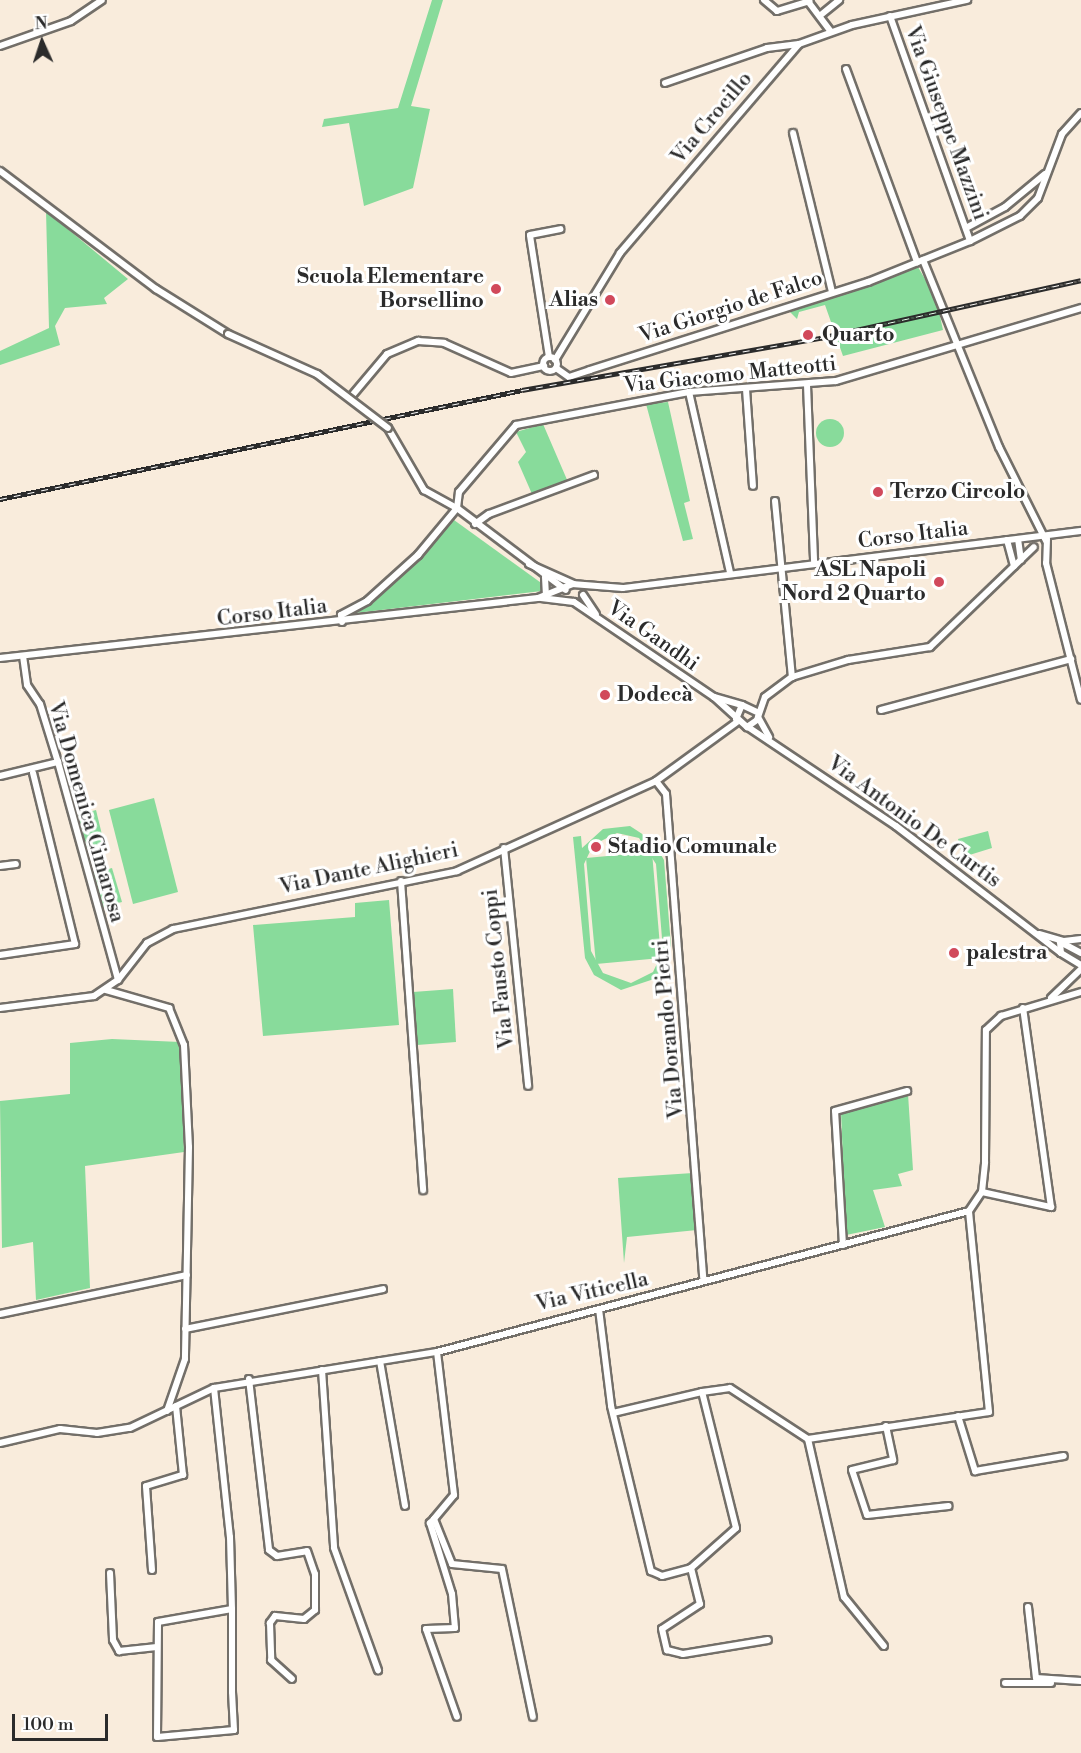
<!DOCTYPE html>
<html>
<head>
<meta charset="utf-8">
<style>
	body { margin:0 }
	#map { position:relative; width:1081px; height:1753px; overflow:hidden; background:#f9ecdc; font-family:"Libre Bodoni",serif }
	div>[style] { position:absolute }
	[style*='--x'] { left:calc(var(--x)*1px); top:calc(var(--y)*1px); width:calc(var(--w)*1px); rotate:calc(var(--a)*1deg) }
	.green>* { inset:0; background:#88db9b }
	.round { border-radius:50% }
	.roads { filter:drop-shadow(2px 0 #736f69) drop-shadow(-2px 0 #736f69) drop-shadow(0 2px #736f69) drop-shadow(0 -2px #736f69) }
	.minor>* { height:6px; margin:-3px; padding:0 3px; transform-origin:3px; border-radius:3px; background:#fff }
	.minor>.ring { margin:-3px; padding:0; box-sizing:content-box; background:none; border:6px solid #fff; border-radius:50% }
	.rail>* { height:4.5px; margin-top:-2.25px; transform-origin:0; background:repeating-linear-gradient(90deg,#fff 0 7px,#2b2b2b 0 14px); box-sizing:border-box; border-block:2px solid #2b2b2b }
	.bridges { filter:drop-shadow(2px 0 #736f69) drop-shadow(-2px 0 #736f69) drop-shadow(0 2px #736f69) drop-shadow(0 -2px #736f69) }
	.minor-bridge>* { height:6px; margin:-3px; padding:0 3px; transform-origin:3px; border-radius:3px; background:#fff }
	.dots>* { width:16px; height:16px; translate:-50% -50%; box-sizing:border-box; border:3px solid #fff; border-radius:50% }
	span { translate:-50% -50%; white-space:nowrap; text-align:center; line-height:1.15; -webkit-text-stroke:6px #fff; paint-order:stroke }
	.street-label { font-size:21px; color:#2b2b2b }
	.poi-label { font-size:21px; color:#2b2b2b; font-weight:700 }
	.right { translate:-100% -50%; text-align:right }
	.left { translate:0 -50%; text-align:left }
	.north { position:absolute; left:12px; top:12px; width:60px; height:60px; -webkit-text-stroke:4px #fff; paint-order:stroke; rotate:357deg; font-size:16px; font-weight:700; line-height:24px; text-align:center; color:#2b2b2b }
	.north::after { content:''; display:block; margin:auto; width:21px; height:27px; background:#2b2b2b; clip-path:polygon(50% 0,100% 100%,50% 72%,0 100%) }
	.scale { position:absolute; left:12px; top:1714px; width:96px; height:27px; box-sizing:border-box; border:3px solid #2b2b2b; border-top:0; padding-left:8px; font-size:18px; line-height:21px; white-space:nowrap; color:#2b2b2b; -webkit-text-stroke:4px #fff; paint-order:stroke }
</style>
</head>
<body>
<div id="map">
	<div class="green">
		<div style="clip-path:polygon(432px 0,443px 0,411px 106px,430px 109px,413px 188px,364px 206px,349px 123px,322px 127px,324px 119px,398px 108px)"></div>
		<div style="clip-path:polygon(46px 211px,128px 279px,104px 298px,107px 304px,65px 308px,55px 326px,60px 345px,0 365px,0 351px,49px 328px)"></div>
		<div style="clip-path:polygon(918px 267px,936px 298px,943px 330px,843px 356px,825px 305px,799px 312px,797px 319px,789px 311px)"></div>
		<div style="clip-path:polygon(668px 402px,690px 501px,684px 503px,693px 539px,683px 541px,646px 404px)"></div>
		<div class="round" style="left:816px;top:419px;width:28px;height:28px"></div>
		<div style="clip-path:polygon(543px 424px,568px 482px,532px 494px,518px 462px,526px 452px,516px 432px)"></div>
		<div style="clip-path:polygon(454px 520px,544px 585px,542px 591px,356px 613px)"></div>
		<div style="clip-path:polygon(154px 798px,178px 892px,133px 904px,109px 810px)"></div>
		<div style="clip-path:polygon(96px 810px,104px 843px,87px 848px,78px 815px)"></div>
		<div style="clip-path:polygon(evenodd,630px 826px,653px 841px,664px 860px,671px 946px,657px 978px,621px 990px,594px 975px,585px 958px,573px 837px,581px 836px,582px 848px,603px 829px,630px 826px,617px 833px,639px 838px,656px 864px,663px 951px,653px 972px,631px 983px,603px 973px,591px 951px,584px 864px,593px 845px,617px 833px)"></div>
		<div style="clip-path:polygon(988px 831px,992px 848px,963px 857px,958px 839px)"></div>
		<div style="clip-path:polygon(652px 852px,661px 958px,596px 964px,586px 858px)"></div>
		<div style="clip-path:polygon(112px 868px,122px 902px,103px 907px,94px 873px)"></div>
		<div style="clip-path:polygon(389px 900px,399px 1025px,263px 1036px,253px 925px,355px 917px,355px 903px)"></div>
		<div style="clip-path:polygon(453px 989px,456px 1042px,417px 1045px,413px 992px)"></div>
		<div style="clip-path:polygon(112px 1039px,180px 1042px,184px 1152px,85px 1166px,90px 1288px,36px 1300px,33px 1242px,2px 1248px,0 1101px,70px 1094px,70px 1043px)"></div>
		<div style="clip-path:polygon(908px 1094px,913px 1170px,898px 1174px,902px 1186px,873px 1190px,885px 1227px,846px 1235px,841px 1112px)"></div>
		<div style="clip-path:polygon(693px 1173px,697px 1230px,627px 1237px,624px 1263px,618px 1178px)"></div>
	</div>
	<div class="roads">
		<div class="minor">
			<div style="--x:764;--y:0;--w:17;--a:40"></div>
			<div style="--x:777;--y:11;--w:34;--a:-17"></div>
			<div style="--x:807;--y:0;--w:39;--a:53"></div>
			<div style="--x:822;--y:14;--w:22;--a:-39"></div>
			<div style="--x:890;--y:16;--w:239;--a:70.4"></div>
			<div style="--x:0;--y:46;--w:75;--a:-19.4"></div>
			<div style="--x:71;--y:21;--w:37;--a:-34"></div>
			<div style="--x:846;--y:69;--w:206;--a:69.8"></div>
			<div style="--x:665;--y:83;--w:108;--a:-18.9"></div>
			<div style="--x:767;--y:48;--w:32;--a:-7"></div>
			<div style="--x:793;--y:133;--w:164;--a:76.2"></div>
			<div style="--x:0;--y:171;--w:196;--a:37.1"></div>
			<div style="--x:156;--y:289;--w:85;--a:32"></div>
			<div style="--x:966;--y:228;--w:44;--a:-28.3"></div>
			<div style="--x:1005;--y:207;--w:52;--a:-39.5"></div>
			<div style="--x:923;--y:260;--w:202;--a:67.9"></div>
			<div style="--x:999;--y:447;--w:105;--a:63.4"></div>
			<div style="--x:549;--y:357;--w:123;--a:-98.9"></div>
			<div style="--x:530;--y:235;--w:31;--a:-11"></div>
			<div class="ring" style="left:543px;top:357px;width:8px;height:8px"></div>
			<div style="--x:555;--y:360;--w:125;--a:-58.7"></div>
			<div style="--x:620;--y:253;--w:275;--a:-49.4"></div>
			<div style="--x:799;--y:44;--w:56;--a:-19.7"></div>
			<div style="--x:852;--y:25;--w:118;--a:-12.3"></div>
			<div style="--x:556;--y:368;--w:16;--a:35"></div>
			<div style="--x:569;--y:377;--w:22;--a:-18"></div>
			<div style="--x:590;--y:370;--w:292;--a:-17.6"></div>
			<div style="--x:868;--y:282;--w:110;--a:-21.9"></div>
			<div style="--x:970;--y:241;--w:56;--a:-26.6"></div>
			<div style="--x:1020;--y:216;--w:25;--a:-45"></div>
			<div style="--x:1038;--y:198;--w:68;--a:-69.4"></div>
			<div style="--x:1062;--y:134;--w:28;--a:-48"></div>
			<div style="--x:807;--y:385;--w:178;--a:87.7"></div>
			<div style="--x:746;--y:389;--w:97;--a:85.9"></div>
			<div style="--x:689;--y:392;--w:186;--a:77.2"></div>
			<div style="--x:350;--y:398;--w:57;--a:-49.9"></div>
			<div style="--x:387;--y:354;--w:34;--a:-23"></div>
			<div style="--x:418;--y:341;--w:26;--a:4"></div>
			<div style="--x:444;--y:343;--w:73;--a:24.1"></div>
			<div style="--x:511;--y:373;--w:34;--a:-12"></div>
			<div style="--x:388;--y:428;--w:72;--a:59.9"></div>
			<div style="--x:424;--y:490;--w:38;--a:29"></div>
			<div style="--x:457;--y:508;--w:136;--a:37"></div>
			<div style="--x:775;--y:501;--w:177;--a:84.5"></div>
			<div style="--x:457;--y:508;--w:16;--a:-83"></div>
			<div style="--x:459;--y:492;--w:88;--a:-49.6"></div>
			<div style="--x:516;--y:425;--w:176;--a:-10.8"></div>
			<div style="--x:689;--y:392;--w:147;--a:-4.3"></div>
			<div style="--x:836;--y:381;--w:256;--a:-16.6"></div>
			<div style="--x:475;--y:524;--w:17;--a:-36"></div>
			<div style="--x:489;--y:514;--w:112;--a:-20.4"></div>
			<div style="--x:1018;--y:539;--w:21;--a:82"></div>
			<div style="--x:1047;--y:539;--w:24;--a:92"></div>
			<div style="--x:1046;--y:563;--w:141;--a:75.7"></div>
			<div style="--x:1007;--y:540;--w:27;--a:75"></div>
			<div style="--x:529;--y:564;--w:49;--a:24"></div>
			<div style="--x:545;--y:577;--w:18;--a:87"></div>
			<div style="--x:583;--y:595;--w:23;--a:56"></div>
			<div style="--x:541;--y:598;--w:33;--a:7"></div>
			<div style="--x:574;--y:602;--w:169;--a:34.2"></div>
			<div style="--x:714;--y:697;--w:29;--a:16"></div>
			<div style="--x:342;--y:622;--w:7;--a:-98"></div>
			<div style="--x:341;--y:615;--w:30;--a:-28"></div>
			<div style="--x:367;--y:601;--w:69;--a:-42"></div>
			<div style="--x:418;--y:555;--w:61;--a:-50.3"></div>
			<div style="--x:23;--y:656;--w:29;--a:82"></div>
			<div style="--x:27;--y:685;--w:23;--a:56"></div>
			<div style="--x:40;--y:704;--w:61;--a:72.8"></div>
			<div style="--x:58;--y:762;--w:226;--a:74.6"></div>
			<div style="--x:0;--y:658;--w:541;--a:-6.36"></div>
			<div style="--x:538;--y:598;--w:37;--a:-22"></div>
			<div style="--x:572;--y:584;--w:51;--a:4.5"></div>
			<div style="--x:623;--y:588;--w:462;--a:-7.1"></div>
			<div style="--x:714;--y:697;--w:45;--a:42.3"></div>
			<div style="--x:747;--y:727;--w:12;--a:-35"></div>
			<div style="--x:757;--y:720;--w:24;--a:-71"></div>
			<div style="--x:765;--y:697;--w:34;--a:-37"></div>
			<div style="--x:792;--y:677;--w:59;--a:-16.9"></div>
			<div style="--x:848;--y:660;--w:83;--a:-9"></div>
			<div style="--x:930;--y:647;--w:144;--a:-43.9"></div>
			<div style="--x:881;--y:710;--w:197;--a:-15"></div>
			<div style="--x:758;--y:717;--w:23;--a:61"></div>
			<div style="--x:736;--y:719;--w:15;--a:-67"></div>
			<div style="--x:742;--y:705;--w:17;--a:25"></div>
			<div style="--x:748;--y:727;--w:178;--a:33.8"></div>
			<div style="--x:896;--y:826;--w:208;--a:37.6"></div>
			<div style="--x:0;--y:776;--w:60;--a:-13.6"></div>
			<div style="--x:656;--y:781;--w:16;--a:52"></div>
			<div style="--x:666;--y:794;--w:485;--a:85.6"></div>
			<div style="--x:504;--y:848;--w:239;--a:84.2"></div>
			<div style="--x:0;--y:866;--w:16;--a:-7"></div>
			<div style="--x:401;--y:881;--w:310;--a:85.9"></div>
			<div style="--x:1039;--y:934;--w:26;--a:16"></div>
			<div style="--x:1064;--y:941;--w:17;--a:-7"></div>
			<div style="--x:1081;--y:953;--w:24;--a:-152"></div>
			<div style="--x:1060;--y:942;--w:11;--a:85"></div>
			<div style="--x:1061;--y:953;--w:23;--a:31"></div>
			<div style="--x:0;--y:955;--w:76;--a:-8.3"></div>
			<div style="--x:75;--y:944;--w:176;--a:-103.8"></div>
			<div style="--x:106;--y:990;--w:66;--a:15.9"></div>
			<div style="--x:169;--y:1008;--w:40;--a:68"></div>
			<div style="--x:184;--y:1045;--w:102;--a:87.2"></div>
			<div style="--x:189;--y:1147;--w:212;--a:91.1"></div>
			<div style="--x:185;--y:1359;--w:55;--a:109.1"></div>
			<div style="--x:1051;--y:998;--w:42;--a:-44"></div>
			<div style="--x:0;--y:1008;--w:95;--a:-7.3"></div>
			<div style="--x:94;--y:996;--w:29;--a:-34"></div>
			<div style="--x:118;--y:980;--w:47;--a:-51.9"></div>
			<div style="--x:147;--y:943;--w:30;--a:-28"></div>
			<div style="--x:173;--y:929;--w:290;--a:-11.5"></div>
			<div style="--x:457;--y:871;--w:218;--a:-24.3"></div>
			<div style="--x:656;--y:781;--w:100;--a:-36.1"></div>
			<div style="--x:982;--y:1192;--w:71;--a:12.3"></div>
			<div style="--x:1051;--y:1207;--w:201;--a:-98"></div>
			<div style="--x:843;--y:1245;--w:134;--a:-93.4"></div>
			<div style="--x:835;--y:1111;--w:75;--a:-15.5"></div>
			<div style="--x:599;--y:1309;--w:98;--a:82.9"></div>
			<div style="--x:611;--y:1406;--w:170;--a:76.4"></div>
			<div style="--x:651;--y:1571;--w:12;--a:24"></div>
			<div style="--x:662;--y:1576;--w:30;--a:-15"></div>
			<div style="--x:691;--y:1568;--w:60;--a:-41.6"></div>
			<div style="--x:736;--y:1528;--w:140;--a:-104"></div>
			<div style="--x:702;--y:1392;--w:28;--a:-8"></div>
			<div style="--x:730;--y:1388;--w:93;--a:33.2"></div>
			<div style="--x:808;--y:1439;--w:162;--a:77.2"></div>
			<div style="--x:844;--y:1597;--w:63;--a:50.8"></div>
			<div style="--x:0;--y:1314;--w:191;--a:-11.8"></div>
			<div style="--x:185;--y:1329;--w:202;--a:-11.4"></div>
			<div style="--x:437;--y:1352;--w:144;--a:83.2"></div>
			<div style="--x:454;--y:1495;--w:31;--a:130"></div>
			<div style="--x:434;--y:1519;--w:48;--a:68.2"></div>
			<div style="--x:452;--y:1564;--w:50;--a:5.7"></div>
			<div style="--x:502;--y:1569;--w:151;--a:78.2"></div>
			<div style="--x:380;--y:1361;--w:147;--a:80.2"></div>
			<div style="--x:322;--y:1370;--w:178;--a:86.1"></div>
			<div style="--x:334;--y:1548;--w:130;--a:70.2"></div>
			<div style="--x:249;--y:1379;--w:172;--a:83.3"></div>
			<div style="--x:269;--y:1550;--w:10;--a:37"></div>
			<div style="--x:277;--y:1556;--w:30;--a:-9"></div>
			<div style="--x:307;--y:1551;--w:24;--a:71"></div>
			<div style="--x:315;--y:1574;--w:36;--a:90"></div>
			<div style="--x:315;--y:1610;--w:14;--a:141"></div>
			<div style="--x:304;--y:1619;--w:29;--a:-174"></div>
			<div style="--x:275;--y:1616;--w:9;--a:126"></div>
			<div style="--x:270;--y:1623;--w:37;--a:88"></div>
			<div style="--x:271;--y:1660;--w:28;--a:42"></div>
			<div style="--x:214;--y:1388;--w:150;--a:83.9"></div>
			<div style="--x:230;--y:1537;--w:72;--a:88.4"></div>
			<div style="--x:232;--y:1609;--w:83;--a:90"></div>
			<div style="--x:232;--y:1692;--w:38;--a:87"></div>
			<div style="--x:234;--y:1730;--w:77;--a:174.8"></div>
			<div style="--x:157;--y:1737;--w:115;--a:-89.5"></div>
			<div style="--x:158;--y:1622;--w:75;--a:-10"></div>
			<div style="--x:613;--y:1413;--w:91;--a:-13.3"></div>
			<div style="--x:958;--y:1416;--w:58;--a:72.8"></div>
			<div style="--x:975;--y:1471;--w:90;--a:-9.6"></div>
			<div style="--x:886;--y:1426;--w:35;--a:78"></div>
			<div style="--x:893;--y:1460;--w:42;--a:166.3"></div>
			<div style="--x:852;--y:1470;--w:47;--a:71.6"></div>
			<div style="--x:867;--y:1515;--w:82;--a:-6.3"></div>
			<div style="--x:808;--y:1439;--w:183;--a:-8.5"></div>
			<div style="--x:989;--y:1412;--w:202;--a:-95.7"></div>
			<div style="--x:0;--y:1443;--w:62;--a:-13.1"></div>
			<div style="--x:60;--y:1429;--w:37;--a:6"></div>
			<div style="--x:97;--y:1433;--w:33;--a:-9"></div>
			<div style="--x:130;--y:1428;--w:93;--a:-25.5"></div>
			<div style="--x:214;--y:1388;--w:226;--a:-9.2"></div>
			<div style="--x:437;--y:1352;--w:550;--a:-14.84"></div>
			<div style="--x:969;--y:1211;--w:23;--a:-56"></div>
			<div style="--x:982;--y:1192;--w:30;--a:-84"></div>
			<div style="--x:985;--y:1162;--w:132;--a:-89.6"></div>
			<div style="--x:986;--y:1030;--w:21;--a:-43"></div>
			<div style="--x:1001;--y:1016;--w:84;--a:-16.7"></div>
			<div style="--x:434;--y:1519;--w:6;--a:135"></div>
			<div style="--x:430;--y:1523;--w:74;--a:72.8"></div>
			<div style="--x:452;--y:1594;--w:34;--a:85"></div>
			<div style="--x:455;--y:1628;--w:29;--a:178"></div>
			<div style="--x:426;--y:1629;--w:93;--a:70.6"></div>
			<div style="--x:691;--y:1568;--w:37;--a:76"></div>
			<div style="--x:700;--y:1604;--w:45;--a:146.7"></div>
			<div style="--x:662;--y:1629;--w:22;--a:77"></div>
			<div style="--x:667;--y:1650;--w:16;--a:14"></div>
			<div style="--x:683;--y:1654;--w:86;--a:-9.4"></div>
			<div style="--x:152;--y:1570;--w:84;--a:-94.1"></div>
			<div style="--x:146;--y:1486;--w:39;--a:-17"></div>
			<div style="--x:183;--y:1475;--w:69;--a:-95.8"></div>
			<div style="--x:110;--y:1573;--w:67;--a:87.4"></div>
			<div style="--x:113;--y:1640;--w:13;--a:61"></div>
			<div style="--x:119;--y:1651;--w:38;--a:-6"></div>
			<div style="--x:1028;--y:1607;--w:71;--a:83.6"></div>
			<div style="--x:1036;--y:1678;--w:45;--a:3.8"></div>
			<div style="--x:1005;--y:1683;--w:46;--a:0"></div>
		</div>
	</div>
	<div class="rail">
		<div style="--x:0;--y:499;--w:533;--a:-11.79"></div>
		<div style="--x:522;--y:390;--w:303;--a:-9.9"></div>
		<div style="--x:820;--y:338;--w:267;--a:-12.5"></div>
	</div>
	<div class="bridges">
		<div class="minor-bridge">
			<div style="--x:228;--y:334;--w:98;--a:24.2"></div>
			<div style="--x:317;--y:374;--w:89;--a:37.3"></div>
		</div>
	</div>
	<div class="dots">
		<div style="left:496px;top:289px;background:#d1495b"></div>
		<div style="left:610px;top:300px;background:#d1495b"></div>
		<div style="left:808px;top:335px;background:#d1495b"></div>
		<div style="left:878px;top:492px;background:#d1495b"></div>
		<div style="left:939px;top:582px;background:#d1495b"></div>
		<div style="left:605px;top:695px;background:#d1495b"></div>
		<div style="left:596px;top:847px;background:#d1495b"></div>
		<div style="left:954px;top:953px;background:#d1495b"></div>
	</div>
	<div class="street-label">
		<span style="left:712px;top:118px;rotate:-50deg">Via Crocillo</span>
		<span style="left:946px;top:123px;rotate:70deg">Via Giuseppe Mazzini</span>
		<span style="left:731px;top:307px;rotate:-18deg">Via Giorgio de Falco</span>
		<span style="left:730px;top:375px;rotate:-6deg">Via Giacomo Matteotti</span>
		<span style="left:913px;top:535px;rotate:-7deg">Corso Italia</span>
		<span style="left:272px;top:613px;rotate:-7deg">Corso Italia</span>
		<span style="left:653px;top:636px;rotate:35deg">Via Gandhi</span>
		<span style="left:86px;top:812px;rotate:74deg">Via Domenica Cimarosa</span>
		<span style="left:914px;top:822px;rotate:36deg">Via Antonio De Curtis</span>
		<span style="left:369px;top:869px;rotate:-12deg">Via Dante Alighieri</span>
		<span style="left:499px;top:969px;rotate:-96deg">Via Fausto Coppi</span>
		<span style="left:669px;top:1029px;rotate:-95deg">Via Dorando Pietri</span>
		<span style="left:592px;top:1292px;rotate:-13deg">Via Viticella</span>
	</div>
	<div class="poi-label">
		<span class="right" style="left:484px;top:289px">Scuola Elementare<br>Borsellino</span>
		<span class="right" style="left:598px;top:300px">Alias</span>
		<span class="left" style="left:822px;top:335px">Quarto</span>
		<span class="left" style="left:890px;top:492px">Terzo Circolo</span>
		<span class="right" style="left:926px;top:582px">ASL Napoli<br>Nord 2 Quarto</span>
		<span class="left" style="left:617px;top:695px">Dodecà</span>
		<span class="left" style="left:608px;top:847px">Stadio Comunale</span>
		<span class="left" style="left:966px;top:953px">palestra</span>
	</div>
	<div class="north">N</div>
	<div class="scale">100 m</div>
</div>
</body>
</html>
